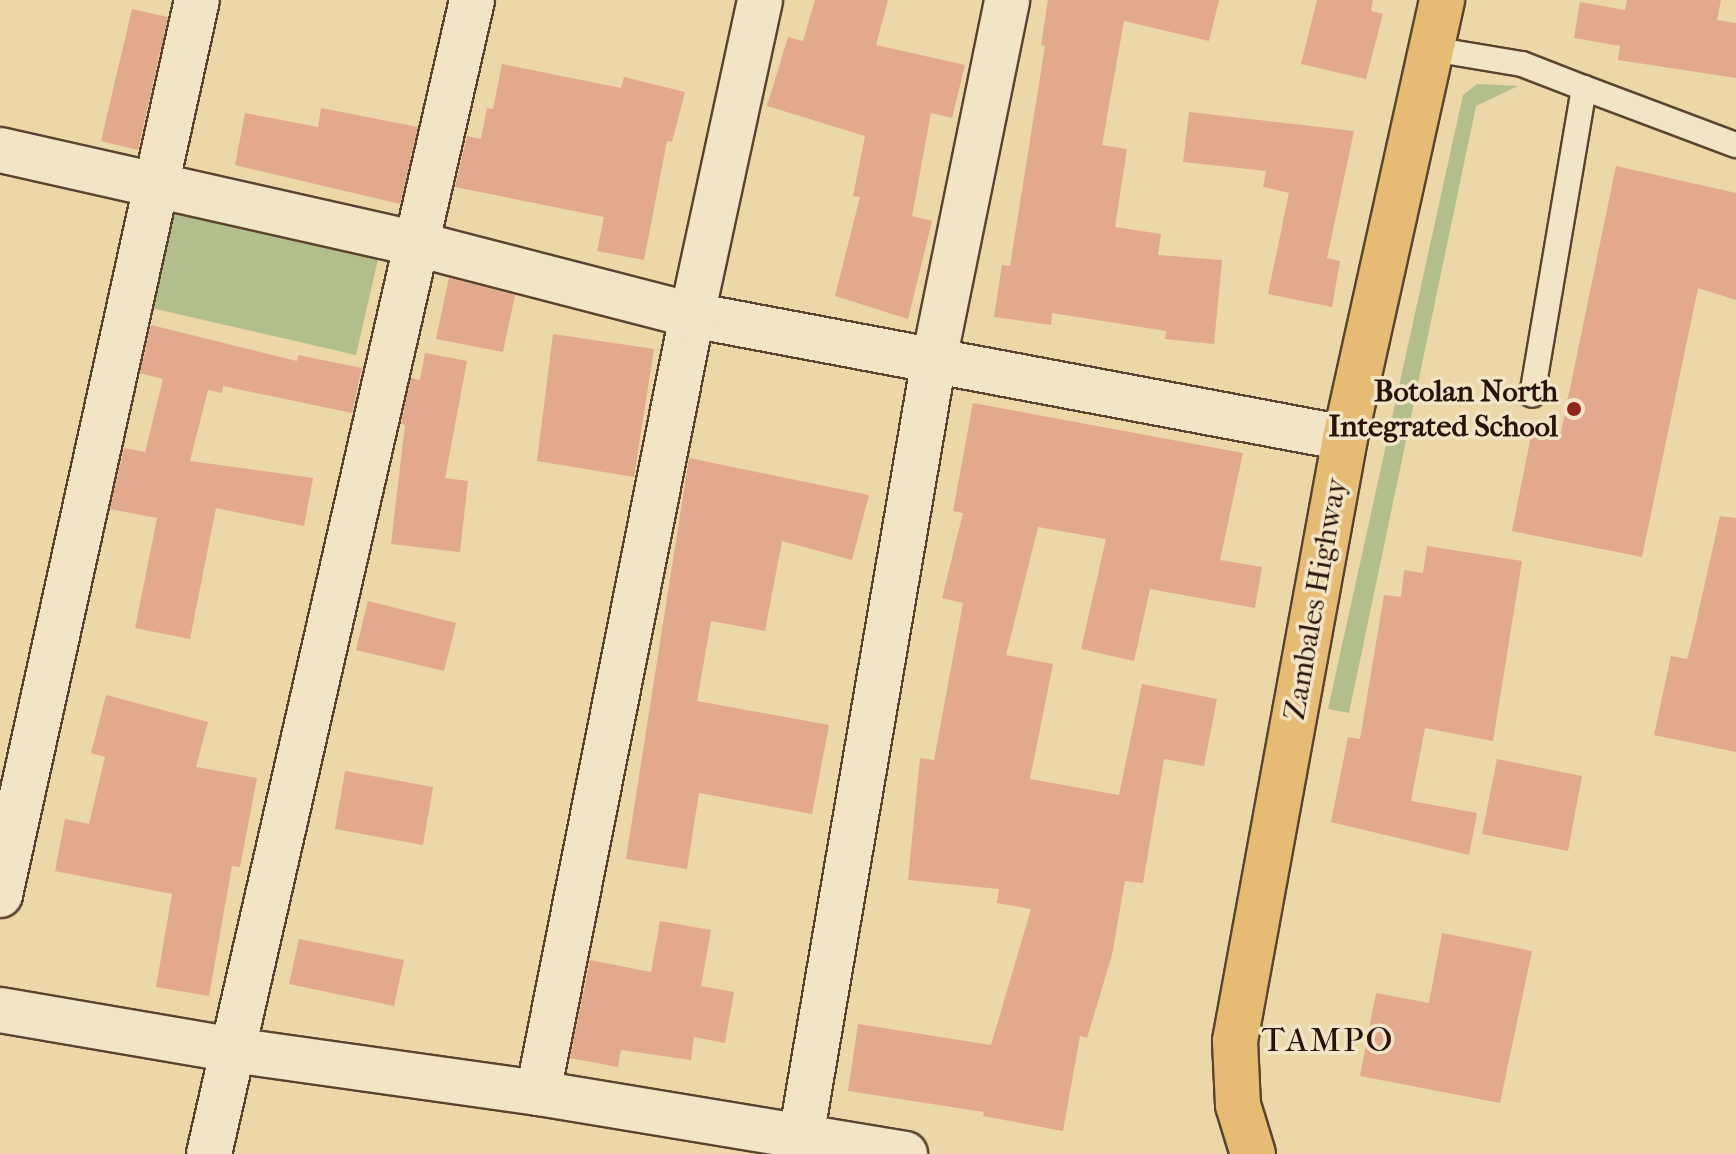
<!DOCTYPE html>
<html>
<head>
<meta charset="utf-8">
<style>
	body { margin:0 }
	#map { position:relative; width:1736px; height:1154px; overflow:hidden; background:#ebd7a8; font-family:"IM FELL French Canon",serif }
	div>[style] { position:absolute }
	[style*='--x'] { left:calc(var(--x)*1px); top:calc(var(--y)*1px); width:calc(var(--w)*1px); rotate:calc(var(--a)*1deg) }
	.green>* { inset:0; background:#b2bf8c }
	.building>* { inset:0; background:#e3a98d }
	.roads { filter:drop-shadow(2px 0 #5b4330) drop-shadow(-2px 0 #5b4330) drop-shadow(0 2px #5b4330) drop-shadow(0 -2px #5b4330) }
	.lane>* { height:24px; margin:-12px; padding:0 12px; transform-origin:12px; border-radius:12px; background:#f2e5c6 }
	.street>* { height:44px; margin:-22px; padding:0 22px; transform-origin:22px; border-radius:22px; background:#f2e5c6 }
	.secondary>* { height:44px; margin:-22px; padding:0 22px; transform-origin:22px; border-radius:22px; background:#f2e5c6 }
	.primary>* { height:44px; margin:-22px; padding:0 22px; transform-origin:22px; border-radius:22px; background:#e6bc74 }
	.dots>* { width:22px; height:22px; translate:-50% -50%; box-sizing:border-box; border:4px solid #f2e5c6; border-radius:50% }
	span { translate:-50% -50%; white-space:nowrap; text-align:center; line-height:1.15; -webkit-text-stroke:7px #f2e5c6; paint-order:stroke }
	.poi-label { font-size:30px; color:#2b1208; font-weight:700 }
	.right { translate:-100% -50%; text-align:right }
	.street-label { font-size:30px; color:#2b1208 }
	.quarter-label { font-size:34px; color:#2b1208; letter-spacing:2px }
</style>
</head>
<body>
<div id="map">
	<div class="green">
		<div style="clip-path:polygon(1477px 84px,1518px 86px,1476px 106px,1349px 713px,1328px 709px,1463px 95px)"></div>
		<div style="clip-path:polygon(170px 206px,379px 255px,356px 355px,147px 307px)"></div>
	</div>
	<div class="building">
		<div style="clip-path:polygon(815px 0,888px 0,876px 45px,965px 65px,952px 118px,931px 113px,912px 216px,932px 221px,908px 319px,835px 296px,860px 197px,853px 196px,865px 136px,767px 106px,788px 37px,803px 41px)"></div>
		<div style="clip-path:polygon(1048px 0,1219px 0,1209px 41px,1124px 21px,1102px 145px,1127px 149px,1115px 227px,1161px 234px,1158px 255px,1222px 260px,1214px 344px,1165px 339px,1166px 331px,1052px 313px,1051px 325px,994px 317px,1002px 265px,1010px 266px,1045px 46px,1041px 45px)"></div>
		<div style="clip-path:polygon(1317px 0,1373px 0,1371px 11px,1383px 14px,1366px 79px,1301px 64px)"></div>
		<div style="clip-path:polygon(1627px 0,1721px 0,1717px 20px,1736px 23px,1736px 78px,1618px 60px,1620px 46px,1574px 38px,1580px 2px,1625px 10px)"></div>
		<div style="clip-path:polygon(132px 9px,168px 17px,138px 150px,101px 141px)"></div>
		<div style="clip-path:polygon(502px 64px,621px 88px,624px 77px,685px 92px,672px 142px,667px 141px,644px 260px,597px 251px,604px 217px,455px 187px,467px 136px,481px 139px,487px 108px,493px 109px)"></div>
		<div style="clip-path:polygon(321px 108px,418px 127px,400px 204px,235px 165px,245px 113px,318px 127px)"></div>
		<div style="clip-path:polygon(1189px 112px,1354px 131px,1327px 258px,1340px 261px,1332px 307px,1268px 294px,1289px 193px,1263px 187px,1266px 171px,1183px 162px)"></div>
		<div style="clip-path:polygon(1616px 166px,1736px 193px,1736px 300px,1698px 288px,1642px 557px,1512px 531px,1533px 426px,1561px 432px)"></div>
		<div style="clip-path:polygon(449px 278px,515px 295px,503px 352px,436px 339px)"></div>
		<div style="clip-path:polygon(151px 325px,297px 361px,298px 355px,362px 368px,352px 413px,223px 386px,222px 393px,208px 390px,190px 461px,313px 478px,304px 526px,216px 508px,190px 639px,135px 628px,157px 518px,110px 509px,124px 448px,145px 452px,163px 379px,140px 373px)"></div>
		<div style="clip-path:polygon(553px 334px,654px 349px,634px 477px,537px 461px)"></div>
		<div style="clip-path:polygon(425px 353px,467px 361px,445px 478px,468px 481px,460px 552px,391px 544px,405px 425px,401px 424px,411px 378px,420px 380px)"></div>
		<div style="clip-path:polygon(973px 403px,1243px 453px,1220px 560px,1262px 567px,1255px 608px,1150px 589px,1134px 661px,1081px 649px,1106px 539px,1038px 527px,1006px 655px,1053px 664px,1030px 779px,1119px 795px,1142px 684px,1217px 699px,1204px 766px,1164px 759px,1143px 883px,1125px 881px,1112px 955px,1087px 1038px,1080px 1036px,1063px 1131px,983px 1116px,984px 1112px,848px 1091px,858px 1024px,991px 1045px,1031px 909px,997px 903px,999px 889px,908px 880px,920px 758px,934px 760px,963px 603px,942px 598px,963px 513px,953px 511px)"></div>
		<div style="clip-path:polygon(689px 458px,869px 495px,852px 560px,782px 541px,765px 631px,711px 621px,697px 701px,829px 725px,812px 814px,699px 793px,687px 869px,626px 859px)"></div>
		<div style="clip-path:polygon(1720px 516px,1736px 518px,1736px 752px,1654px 735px,1671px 656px,1687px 659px,1691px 645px)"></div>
		<div style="clip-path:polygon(1427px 546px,1522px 561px,1493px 741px,1425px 728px,1411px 801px,1477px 813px,1469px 855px,1331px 822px,1348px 737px,1360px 739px,1384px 595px,1401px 597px,1404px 570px,1423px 573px)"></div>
		<div style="clip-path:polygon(368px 601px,456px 623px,444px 671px,356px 650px)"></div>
		<div style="clip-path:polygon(106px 695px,208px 722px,196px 767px,257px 778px,240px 867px,232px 866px,209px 996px,156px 987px,172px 894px,55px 871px,65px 819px,89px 824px,105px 757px,91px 753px)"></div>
		<div style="clip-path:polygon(1497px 759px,1582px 776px,1568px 851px,1482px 834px)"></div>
		<div style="clip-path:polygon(345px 771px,433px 787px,423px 845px,335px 829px)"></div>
		<div style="clip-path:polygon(660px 921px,711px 930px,701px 986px,734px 992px,725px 1043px,694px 1037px,691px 1060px,621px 1050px,618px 1067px,570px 1058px,590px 960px,651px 972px)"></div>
		<div style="clip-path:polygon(1442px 933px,1532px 951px,1500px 1103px,1360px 1076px,1376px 993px,1429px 1003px)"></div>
		<div style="clip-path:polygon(299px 939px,404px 960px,394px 1006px,289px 984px)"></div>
	</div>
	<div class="roads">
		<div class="lane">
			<div style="--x:1432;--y:49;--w:91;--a:9.5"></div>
			<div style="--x:1522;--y:64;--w:66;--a:21.2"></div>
			<div style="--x:1584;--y:88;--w:311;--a:99.6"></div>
			<div style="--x:1584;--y:88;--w:162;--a:20.6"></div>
		</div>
		<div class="street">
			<div style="--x:0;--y:150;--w:423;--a:12.7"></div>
			<div style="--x:413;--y:243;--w:288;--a:14.5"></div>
			<div style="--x:692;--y:315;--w:664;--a:10.67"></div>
			<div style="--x:0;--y:895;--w:916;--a:-77.59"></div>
			<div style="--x:0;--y:1010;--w:236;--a:9.7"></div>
			<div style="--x:538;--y:1093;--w:793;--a:-78.8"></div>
			<div style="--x:692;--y:315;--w:322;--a:-77.8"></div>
			<div style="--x:801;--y:1137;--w:788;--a:-80.29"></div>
			<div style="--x:934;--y:360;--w:367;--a:-78.5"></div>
		</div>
		<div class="secondary">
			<div style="--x:233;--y:1050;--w:308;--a:8"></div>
			<div style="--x:538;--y:1093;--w:372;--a:9.4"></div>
			<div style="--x:209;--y:1154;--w:1184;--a:-77.16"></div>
		</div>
		<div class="primary">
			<div style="--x:1253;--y:1154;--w:51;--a:-107"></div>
			<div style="--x:1238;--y:1105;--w:64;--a:-92.7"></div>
			<div style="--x:1235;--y:1041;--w:613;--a:-79.66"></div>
			<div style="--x:1345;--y:438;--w:449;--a:-77.5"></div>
		</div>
	</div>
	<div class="dots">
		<div style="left:1574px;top:409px;background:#8f2418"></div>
	</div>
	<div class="poi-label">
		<span class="right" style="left:1558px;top:409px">Botolan North<br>Integrated School</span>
	</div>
	<div class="street-label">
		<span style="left:1316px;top:599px;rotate:-80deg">Zambales Highway</span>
	</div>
	<div class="quarter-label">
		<span style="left:1328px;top:1041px">TAMPO</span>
	</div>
</div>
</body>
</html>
